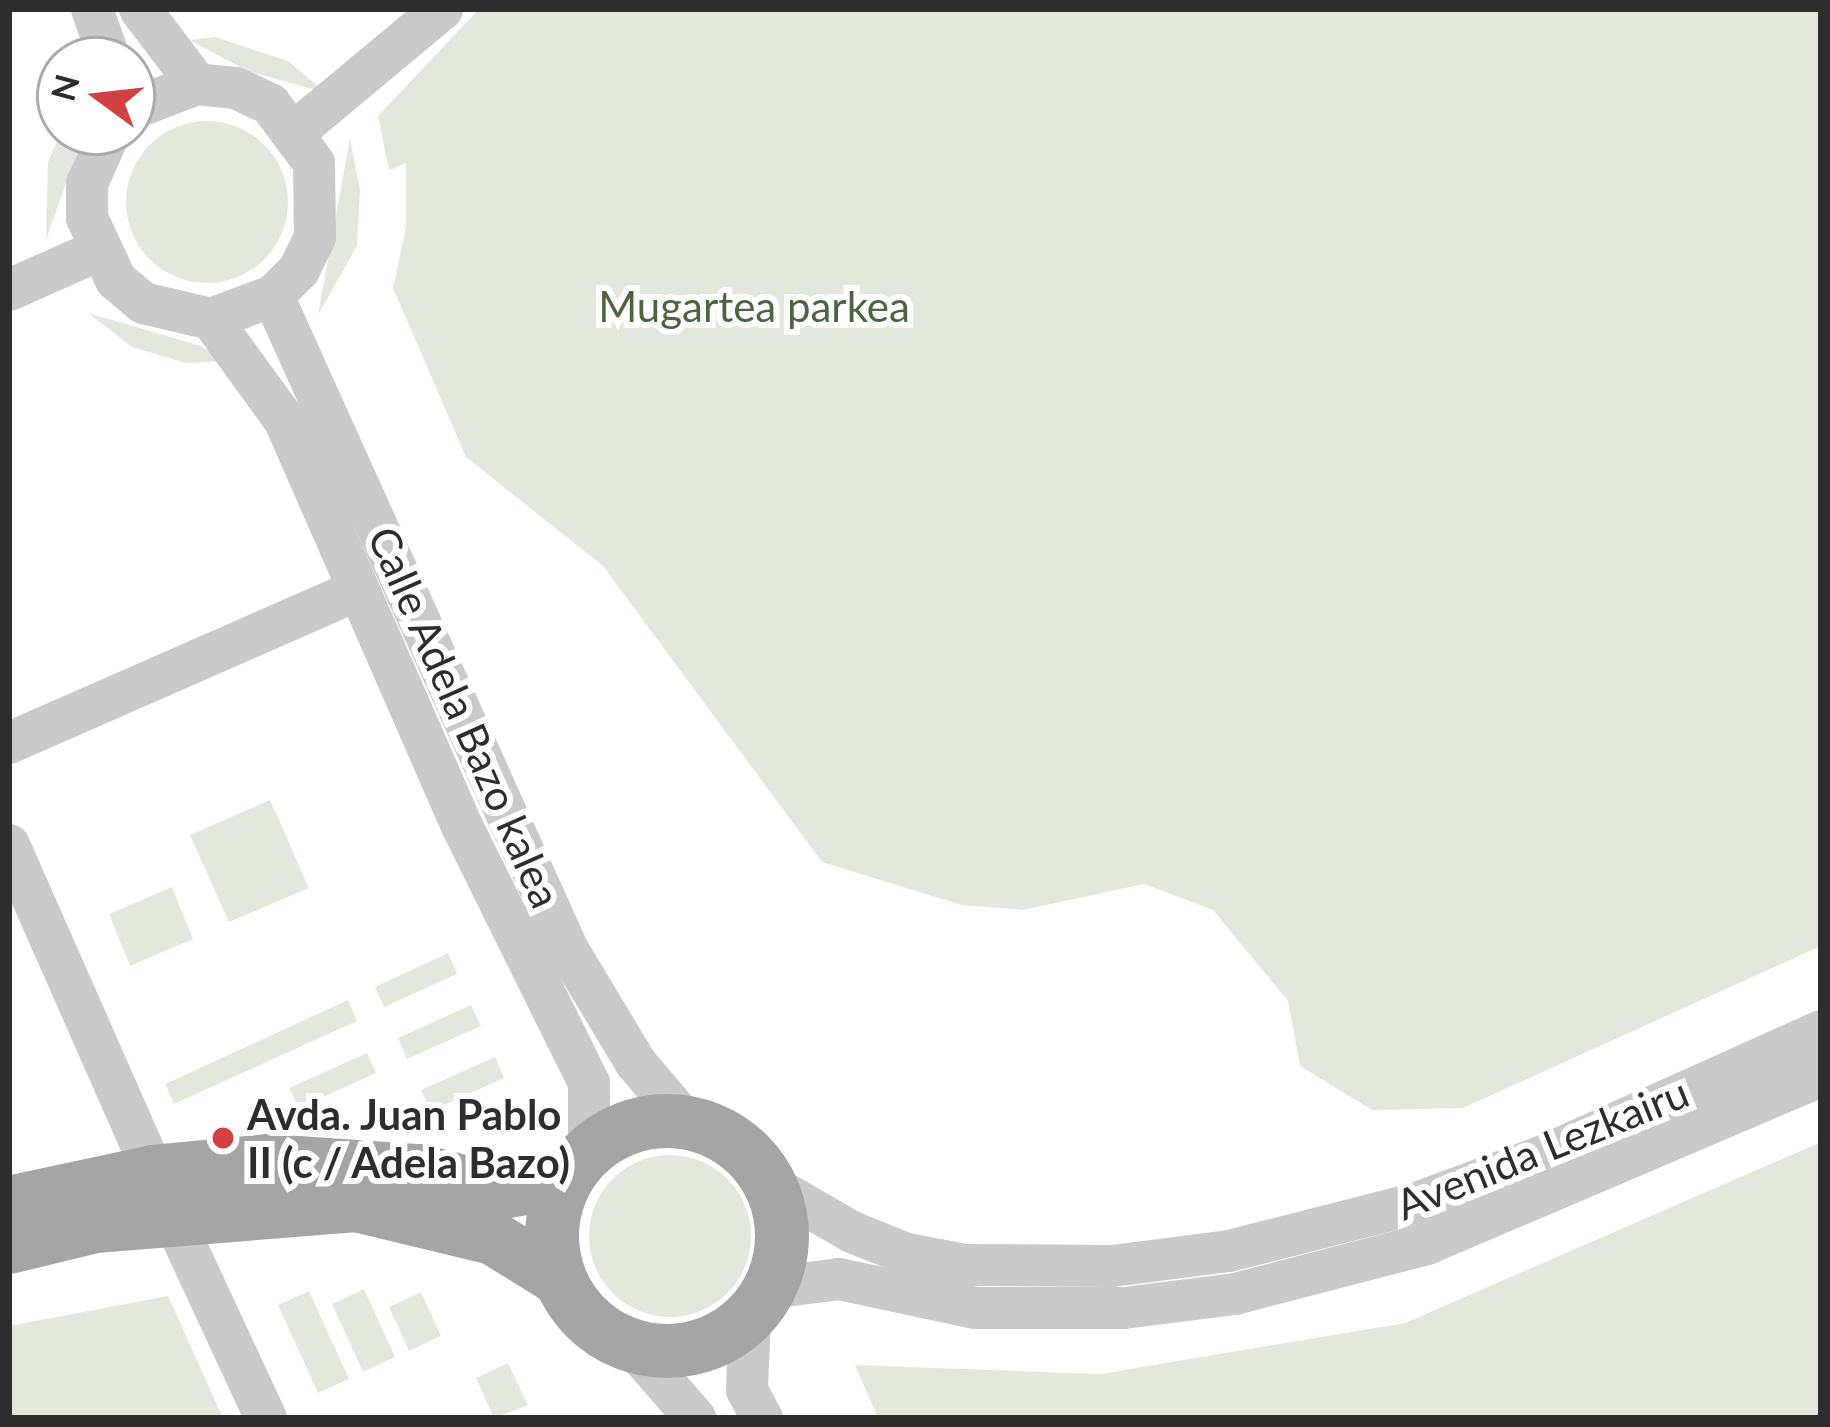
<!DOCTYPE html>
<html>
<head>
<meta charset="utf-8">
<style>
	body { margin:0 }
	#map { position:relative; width:1830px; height:1427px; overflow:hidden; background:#fff; font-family:Lato,sans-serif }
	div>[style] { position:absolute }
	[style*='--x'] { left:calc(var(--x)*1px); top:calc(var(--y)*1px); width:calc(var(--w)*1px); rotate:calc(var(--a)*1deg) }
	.green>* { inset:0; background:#e2e9dc }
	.round { border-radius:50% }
	.minor>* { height:42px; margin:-21px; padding:0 21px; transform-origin:21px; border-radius:21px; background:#cacaca }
	.major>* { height:54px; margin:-27px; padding:0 27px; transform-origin:27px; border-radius:27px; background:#a5a5a5 }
	.major>.ring { margin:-27px; padding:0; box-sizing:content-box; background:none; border:54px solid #a5a5a5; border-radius:50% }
	.dots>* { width:33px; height:33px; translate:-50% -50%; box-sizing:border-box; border:6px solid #fff; border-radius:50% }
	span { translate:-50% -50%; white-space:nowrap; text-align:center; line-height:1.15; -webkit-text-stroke:12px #fff; paint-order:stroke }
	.park-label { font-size:42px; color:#4e633f }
	.street-label { font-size:42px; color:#2d2d2d }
	.poi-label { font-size:42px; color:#2d2d2d; font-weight:700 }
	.left { translate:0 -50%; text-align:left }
	.frame { position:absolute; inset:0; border:12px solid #2d2d2d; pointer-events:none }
	.north { position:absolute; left:36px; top:36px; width:120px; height:120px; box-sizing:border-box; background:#fff; border:3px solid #ababab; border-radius:50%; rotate:285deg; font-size:33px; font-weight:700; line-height:48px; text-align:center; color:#2d2d2d }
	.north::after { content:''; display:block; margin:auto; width:42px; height:54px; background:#d24141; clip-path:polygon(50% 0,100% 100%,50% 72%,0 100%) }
</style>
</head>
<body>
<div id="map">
	<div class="green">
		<div style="clip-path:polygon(479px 9px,1821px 9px,1821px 946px,1463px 1108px,1372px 1110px,1300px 1066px,1288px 1001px,1213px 910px,1144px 884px,1023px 910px,961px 905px,822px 862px,603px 566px,466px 457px,393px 288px,406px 227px,406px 163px,389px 171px,378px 116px)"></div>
		<div style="clip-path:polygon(215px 37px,288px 61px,326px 93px,248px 71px,189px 40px)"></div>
		<div class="round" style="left:126px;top:121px;width:162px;height:162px"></div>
		<div style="clip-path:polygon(61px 132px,84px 132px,46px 240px,48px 162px)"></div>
		<div style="clip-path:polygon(350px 138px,360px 190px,357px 246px,318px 315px)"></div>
		<div style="clip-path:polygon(88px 313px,201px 346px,225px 361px,186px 363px,132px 347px)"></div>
		<div style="clip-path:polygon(270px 800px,309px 888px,229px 922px,190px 835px)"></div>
		<div style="clip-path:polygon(172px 887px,193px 939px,130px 966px,109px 914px)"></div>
		<div style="clip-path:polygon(448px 953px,457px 974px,384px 1007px,375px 987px)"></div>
		<div style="clip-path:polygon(348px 1000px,357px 1021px,174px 1104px,165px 1084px)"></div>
		<div style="clip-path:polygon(471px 1005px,481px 1026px,407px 1059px,398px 1038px)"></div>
		<div style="clip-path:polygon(367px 1053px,376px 1073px,299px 1108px,289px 1088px)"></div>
		<div style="clip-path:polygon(495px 1057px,504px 1078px,431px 1111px,421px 1090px)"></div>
		<div style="clip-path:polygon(1821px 1142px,1821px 1418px,878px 1418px,855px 1365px,1101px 1374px,1405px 1323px)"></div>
		<div class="round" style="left:589px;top:1155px;width:162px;height:162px"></div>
		<div style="clip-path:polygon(364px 1289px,395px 1357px,363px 1372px,332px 1304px)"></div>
		<div style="clip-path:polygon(309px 1291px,349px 1379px,318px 1393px,278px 1305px)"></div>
		<div style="clip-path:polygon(421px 1292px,441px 1336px,409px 1351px,389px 1307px)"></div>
		<div style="clip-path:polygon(168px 1296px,223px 1418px,9px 1418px,9px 1326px)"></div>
		<div style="clip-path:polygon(508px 1363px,528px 1405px,494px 1418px,476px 1378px)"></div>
	</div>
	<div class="minor">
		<div style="--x:92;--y:9;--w:54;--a:70.6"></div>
		<div style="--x:140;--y:9;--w:94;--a:52.8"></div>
		<div style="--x:297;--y:130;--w:189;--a:-39.8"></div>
		<div style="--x:110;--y:132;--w:57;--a:113.9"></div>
		<div style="--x:87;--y:184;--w:34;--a:90"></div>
		<div style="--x:87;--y:218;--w:68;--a:64.9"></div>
		<div style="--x:116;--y:280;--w:35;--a:40"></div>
		<div style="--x:143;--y:303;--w:70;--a:13.2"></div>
		<div style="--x:211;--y:319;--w:66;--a:-20.4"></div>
		<div style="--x:273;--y:296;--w:37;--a:-45"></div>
		<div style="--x:299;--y:270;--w:37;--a:-64"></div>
		<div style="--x:315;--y:237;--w:74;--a:-90.8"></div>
		<div style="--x:314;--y:163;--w:74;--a:-126.7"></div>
		<div style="--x:270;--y:104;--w:38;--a:-155"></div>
		<div style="--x:235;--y:88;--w:38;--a:-174"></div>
		<div style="--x:197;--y:84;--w:70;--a:159"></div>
		<div style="--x:9;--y:290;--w:96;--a:-23.9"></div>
		<div style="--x:273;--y:296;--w:717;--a:65.72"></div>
		<div style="--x:568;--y:950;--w:132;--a:59"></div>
		<div style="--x:636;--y:1063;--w:76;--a:49.8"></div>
		<div style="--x:211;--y:319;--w:126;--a:54"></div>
		<div style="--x:285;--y:421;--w:442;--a:66.4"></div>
		<div style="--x:462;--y:826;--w:287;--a:63.7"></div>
		<div style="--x:589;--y:1083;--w:67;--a:90"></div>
		<div style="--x:9;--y:743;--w:381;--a:-23.7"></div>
		<div style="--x:9;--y:845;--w:357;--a:66.2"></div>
		<div style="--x:772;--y:1186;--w:92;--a:29.9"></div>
		<div style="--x:852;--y:1232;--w:59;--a:21.8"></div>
		<div style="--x:907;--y:1254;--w:60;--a:10.6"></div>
		<div style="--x:966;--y:1265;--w:146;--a:0.4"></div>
		<div style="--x:1112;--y:1266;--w:118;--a:-7.3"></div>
		<div style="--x:1229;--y:1251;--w:191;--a:-14.3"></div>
		<div style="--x:1414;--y:1204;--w:135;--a:-20.3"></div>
		<div style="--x:1541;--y:1157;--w:307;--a:-24.2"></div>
		<div style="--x:173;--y:1218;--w:221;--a:65.1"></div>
		<div style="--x:771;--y:1288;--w:69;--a:-7.5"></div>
		<div style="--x:839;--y:1279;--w:140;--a:12"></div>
		<div style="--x:976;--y:1308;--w:148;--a:0"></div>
		<div style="--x:1124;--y:1308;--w:112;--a:-7.2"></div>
		<div style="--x:1235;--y:1294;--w:198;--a:-14.6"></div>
		<div style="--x:1427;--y:1244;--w:428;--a:-23.1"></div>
		<div style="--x:750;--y:1317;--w:73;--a:92.4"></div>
		<div style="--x:747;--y:1390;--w:32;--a:62"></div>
		<div style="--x:634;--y:1348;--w:93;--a:48.9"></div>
	</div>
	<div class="major">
		<div class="ring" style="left:552px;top:1121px;width:176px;height:176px"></div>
		<div style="--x:9;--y:1203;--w:147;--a:-12.1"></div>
		<div style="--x:153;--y:1172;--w:116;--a:-5.5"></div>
		<div style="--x:268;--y:1161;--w:152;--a:3.8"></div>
		<div style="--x:420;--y:1171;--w:86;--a:14.2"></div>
		<div style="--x:503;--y:1192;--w:63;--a:-10.1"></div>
		<div style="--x:9;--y:1247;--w:89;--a:-13.7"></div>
		<div style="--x:95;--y:1226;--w:262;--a:-4.6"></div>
		<div style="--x:356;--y:1205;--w:141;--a:13.5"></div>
		<div style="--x:493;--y:1238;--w:78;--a:31.8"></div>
	</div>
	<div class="dots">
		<div style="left:223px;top:1138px;background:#d24141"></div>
	</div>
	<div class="park-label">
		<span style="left:754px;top:306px">Mugartea parkea</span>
	</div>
	<div class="street-label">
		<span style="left:465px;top:717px;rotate:66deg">Calle Adela Bazo kalea</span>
		<span style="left:1542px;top:1148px;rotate:-22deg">Avenida Lezkairu</span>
	</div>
	<div class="poi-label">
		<span class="left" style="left:247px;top:1138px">Avda. Juan Pablo<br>II (c / Adela Bazo)</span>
	</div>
	<div class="frame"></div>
	<div class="north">N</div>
</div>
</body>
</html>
